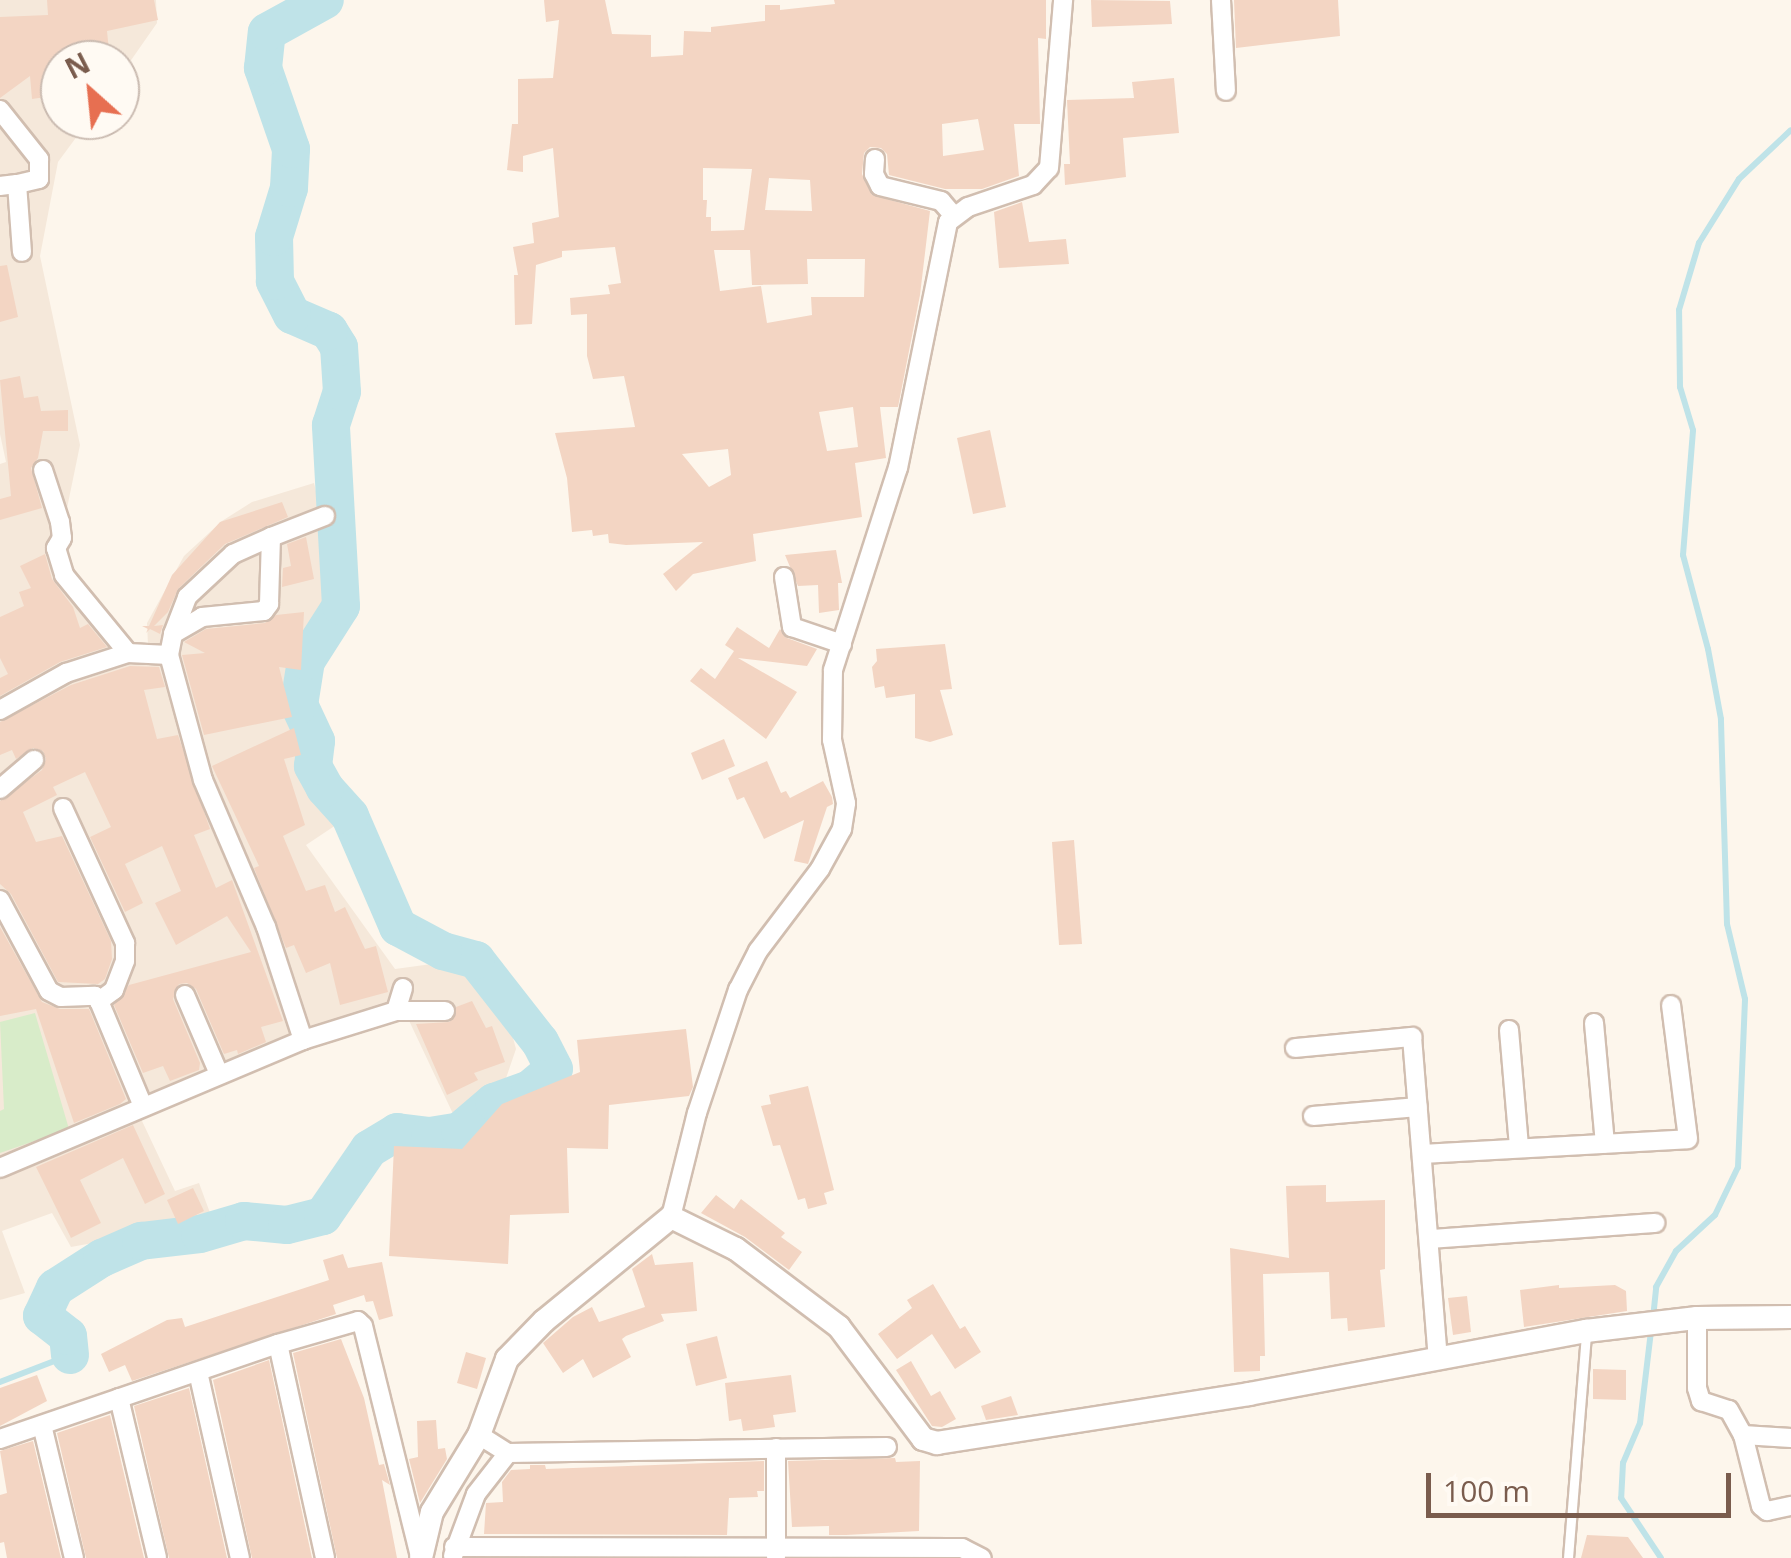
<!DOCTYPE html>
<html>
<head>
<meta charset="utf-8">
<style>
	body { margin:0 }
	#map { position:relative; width:1791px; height:1558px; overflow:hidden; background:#fdf6ec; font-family:"Open Sans",sans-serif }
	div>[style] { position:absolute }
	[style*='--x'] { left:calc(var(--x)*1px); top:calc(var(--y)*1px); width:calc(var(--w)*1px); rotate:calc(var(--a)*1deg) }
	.residential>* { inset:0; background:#f5e8da }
	.green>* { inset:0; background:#d8ecc9 }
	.stream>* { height:6px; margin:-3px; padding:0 3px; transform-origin:3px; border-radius:3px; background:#bfe3e8 }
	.river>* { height:38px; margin:-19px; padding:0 19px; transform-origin:19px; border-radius:19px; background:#bfe3e8 }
	.building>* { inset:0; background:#f3d5c3 }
	.roads { filter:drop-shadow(2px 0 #d1beb0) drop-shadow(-2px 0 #d1beb0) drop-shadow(0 2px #d1beb0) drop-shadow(0 -2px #d1beb0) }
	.service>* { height:9px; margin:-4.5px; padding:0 4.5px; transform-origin:4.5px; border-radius:4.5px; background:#fff }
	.minor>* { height:18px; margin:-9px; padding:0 9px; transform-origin:9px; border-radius:9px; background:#fff }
	.tertiary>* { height:22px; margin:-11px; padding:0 11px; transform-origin:11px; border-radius:11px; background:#fff }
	span { translate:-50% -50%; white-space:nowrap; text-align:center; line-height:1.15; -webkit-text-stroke:8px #fffaf3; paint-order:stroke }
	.north { position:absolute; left:40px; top:40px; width:100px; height:100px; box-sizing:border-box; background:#fffaf3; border:2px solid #cabbb1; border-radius:50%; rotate:333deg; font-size:28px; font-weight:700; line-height:40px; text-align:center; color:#7a5c4d }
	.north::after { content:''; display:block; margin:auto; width:35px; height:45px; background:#e76f51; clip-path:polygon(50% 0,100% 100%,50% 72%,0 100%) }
	.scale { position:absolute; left:1426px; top:1473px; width:305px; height:45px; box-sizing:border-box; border:5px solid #7a5c4d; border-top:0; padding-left:12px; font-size:30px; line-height:35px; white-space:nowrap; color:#7a5c4d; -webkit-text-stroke:8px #fffaf3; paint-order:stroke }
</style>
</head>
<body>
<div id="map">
	<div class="residential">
		<div style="clip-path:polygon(0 0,156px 0,157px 23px,120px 76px,120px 60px,60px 60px,60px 120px,89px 120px,58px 162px,40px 256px,80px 445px,58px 552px,130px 653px,148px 645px,147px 623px,184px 556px,222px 521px,252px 502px,314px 483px,333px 562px,333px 602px,302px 642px,296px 687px,310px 741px,300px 762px,348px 817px,306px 845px,395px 969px,454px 961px,498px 982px,516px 1049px,505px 1081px,455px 1118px,404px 1010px,134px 1104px,175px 1191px,199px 1183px,213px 1221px,71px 1247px,52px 1213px,2px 1231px,25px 1293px,0 1300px,0 464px,6px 462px,0 434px)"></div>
	</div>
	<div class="green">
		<div style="clip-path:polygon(35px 1013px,69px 1129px,0 1153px,0 1111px,4px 1109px,0 1022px)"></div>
	</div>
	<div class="stream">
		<div style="--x:1653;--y:1318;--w:31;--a:-84"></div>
		<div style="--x:1656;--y:1287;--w:41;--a:-60.9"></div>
		<div style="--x:1676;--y:1251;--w:53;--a:-42.7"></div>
		<div style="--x:1715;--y:1215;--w:53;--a:-64.4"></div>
		<div style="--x:1738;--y:1167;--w:168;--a:-87.6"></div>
		<div style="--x:1745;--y:999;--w:77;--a:-103.5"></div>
		<div style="--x:1727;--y:924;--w:205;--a:-91.7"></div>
		<div style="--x:1721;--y:719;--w:71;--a:-100.5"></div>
		<div style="--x:1708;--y:649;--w:97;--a:-104.9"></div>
		<div style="--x:1683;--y:555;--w:125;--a:-85.4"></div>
		<div style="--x:1693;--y:430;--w:45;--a:-106.8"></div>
		<div style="--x:1680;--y:387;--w:77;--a:-90.7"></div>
		<div style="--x:1679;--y:310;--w:70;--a:-73.4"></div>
		<div style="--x:1699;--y:243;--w:75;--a:-58"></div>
		<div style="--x:1739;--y:179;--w:71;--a:-43.3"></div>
		<div style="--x:1651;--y:1331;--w:93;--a:96.8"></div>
		<div style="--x:1640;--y:1423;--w:43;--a:113"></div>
		<div style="--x:1623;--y:1463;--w:35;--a:93"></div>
		<div style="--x:1621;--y:1498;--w:72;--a:56.3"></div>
		<div style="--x:0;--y:1382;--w:75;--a:-21.1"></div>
	</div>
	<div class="river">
		<div style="--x:70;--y:1355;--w:19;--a:-96"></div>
		<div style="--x:68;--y:1336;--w:33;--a:-142"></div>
		<div style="--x:42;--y:1316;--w:31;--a:-65"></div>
		<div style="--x:55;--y:1288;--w:56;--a:-32.6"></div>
		<div style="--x:102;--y:1258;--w:43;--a:-23.6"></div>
		<div style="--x:141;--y:1241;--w:59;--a:-6.8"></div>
		<div style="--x:200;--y:1234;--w:46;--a:-16.5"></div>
		<div style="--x:244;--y:1221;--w:43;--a:5.3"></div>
		<div style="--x:287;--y:1225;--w:37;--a:-14"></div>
		<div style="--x:323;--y:1216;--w:81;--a:-55.5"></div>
		<div style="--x:369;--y:1149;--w:33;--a:-31"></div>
		<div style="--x:397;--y:1132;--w:33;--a:7"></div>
		<div style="--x:430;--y:1136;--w:30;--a:-9"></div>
		<div style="--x:460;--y:1131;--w:45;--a:-40.5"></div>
		<div style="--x:494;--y:1102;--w:38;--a:-20"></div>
		<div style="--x:530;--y:1089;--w:31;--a:-40"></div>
		<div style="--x:554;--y:1069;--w:30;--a:-117"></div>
		<div style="--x:540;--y:1042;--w:104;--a:-128"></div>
		<div style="--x:476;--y:960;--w:34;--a:-165"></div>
		<div style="--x:443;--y:951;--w:51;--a:-151.9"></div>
		<div style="--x:398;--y:927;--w:121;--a:-113.4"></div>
		<div style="--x:350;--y:816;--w:38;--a:-132"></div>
		<div style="--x:325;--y:788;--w:25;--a:-119"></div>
		<div style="--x:313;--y:766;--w:25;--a:-83"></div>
		<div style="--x:316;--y:741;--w:40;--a:-115"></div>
		<div style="--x:299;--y:705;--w:45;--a:-81"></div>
		<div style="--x:306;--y:661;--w:65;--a:-57.5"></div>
		<div style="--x:341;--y:606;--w:181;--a:-93.2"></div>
		<div style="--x:331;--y:425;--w:35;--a:-72"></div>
		<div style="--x:342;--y:392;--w:45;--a:-93.8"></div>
		<div style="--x:339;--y:347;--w:19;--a:-122"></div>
		<div style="--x:329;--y:331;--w:40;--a:-156.6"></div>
		<div style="--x:292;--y:315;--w:38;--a:-117"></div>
		<div style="--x:275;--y:281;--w:44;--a:-91.3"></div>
		<div style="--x:274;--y:237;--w:51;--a:-73"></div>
		<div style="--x:289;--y:188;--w:39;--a:-87"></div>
		<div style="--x:291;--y:149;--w:86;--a:-109.1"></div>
		<div style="--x:263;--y:68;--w:36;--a:-84"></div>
		<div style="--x:267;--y:32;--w:66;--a:-28.9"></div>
	</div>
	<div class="building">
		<div style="clip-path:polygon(47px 0,154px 0,158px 20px,107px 31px,109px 51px,60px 57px,60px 95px,32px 99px,30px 76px,0 98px,0 17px,48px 15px)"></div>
		<div style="clip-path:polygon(evenodd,544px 0,605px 0,612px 34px,651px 35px,651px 57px,683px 55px,684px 31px,711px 32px,711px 27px,765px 21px,765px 5px,780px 5px,780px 10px,835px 4px,834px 0,1046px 0,1046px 39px,1038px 38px,1040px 124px,1014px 124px,1019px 176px,982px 189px,945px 189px,889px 175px,887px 154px,881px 148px,870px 147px,864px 153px,862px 174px,872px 195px,930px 211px,920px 295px,898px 407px,880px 407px,886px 458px,855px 463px,862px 517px,753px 534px,756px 561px,693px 574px,676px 591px,663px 574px,703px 542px,626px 545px,609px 543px,608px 534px,593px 536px,592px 530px,572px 532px,567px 478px,555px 433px,635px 427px,624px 376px,593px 379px,587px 356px,587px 314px,571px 315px,570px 298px,610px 294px,608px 285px,621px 283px,615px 247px,562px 251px,562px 257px,536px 265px,532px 324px,515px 325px,514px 275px,518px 275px,513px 247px,534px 243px,532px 223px,559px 217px,553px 148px,523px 156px,523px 172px,507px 170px,512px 124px,518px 124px,518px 79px,553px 78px,559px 20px,546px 22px,544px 0,978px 119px,984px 150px,943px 156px,942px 124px,978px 119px,544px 0,703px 168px,752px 169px,744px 230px,711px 231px,711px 217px,706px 217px,707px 200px,703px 200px,703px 168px,544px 0,769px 178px,810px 180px,812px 211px,765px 210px,769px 178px,544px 0,714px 250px,750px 250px,752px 285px,808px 284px,807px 259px,865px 259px,864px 297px,811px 297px,812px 315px,767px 323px,761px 286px,720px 291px,714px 250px,544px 0,853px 407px,858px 447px,827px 451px,819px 412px,853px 407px,544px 0,728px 449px,731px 475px,709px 487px,682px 454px,728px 449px)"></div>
		<div style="clip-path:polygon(1091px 0,1170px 1px,1172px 24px,1092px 27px)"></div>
		<div style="clip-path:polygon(1234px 0,1338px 0,1340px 36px,1236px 48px)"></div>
		<div style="clip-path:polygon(1174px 78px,1179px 133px,1123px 138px,1126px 177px,1065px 185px,1064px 164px,1070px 164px,1067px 100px,1134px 98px,1132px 82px)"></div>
		<div style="clip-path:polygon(1022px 202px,1029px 242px,1066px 239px,1069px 264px,999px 268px,994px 212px)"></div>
		<div style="clip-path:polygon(7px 265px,18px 317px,0 322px,0 266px)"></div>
		<div style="clip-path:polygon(20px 376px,24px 398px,38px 396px,41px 411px,68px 410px,68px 431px,43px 431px,38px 458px,31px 468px,42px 508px,0 520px,0 499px,11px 496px,0 380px)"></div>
		<div style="clip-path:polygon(990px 430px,1006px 507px,973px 514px,957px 438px)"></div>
		<div style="clip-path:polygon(282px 502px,288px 517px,225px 544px,178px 589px,168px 612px,154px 626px,163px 625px,160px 634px,150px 629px,146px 633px,148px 629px,142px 626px,149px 626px,172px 575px,220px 522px)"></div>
		<div style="clip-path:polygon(306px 537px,314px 579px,282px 587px,283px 568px,291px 566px,287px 544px)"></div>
		<div style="clip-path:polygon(836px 550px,842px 583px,838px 583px,839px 610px,819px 613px,818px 585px,798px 586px,785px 555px)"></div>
		<div style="clip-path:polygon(45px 554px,52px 579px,73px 607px,80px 628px,88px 624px,107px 647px,60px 662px,0 696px,0 678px,8px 674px,0 658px,0 617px,24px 606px,19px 592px,31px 588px,20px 566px)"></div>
		<div style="clip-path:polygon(304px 612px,301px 670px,279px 667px,292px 717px,204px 735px,182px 655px,205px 653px,184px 642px,206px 629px,265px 623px,276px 615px)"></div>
		<div style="clip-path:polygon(737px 627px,769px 648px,780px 629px,787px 638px,817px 649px,807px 666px,738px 658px,797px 692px,766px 739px,690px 681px,701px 668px,715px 679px,734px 651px,725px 645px)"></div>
		<div style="clip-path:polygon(945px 644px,952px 689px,940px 690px,953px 735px,930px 742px,915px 738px,915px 694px,886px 698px,884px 686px,875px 688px,872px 667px,877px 661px,876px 649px)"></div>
		<div style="clip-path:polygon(130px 666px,159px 667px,165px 687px,144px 690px,157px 739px,178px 735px,210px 829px,194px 835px,216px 888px,232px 880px,283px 1021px,261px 1027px,266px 1042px,238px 1054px,237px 1050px,224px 1054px,196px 989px,187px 983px,179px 984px,173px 999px,200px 1063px,199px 1070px,170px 1081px,163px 1066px,143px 1073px,114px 1005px,129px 985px,251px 952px,227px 916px,176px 945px,155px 903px,181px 891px,162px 846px,125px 864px,143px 903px,125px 912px,90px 837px,111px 827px,85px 772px,53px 787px,57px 795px,23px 812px,36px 842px,62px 836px,111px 941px,112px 959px,105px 979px,98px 984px,58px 982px,11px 894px,0 884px,0 801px,42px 770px,46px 759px,43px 751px,33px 748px,16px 759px,12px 750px,0 755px,0 722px,71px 685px)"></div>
		<div style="clip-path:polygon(294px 728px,301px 755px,284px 759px,305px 825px,283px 836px,306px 891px,325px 885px,335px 912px,345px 907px,365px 949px,376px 946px,388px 992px,340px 1005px,330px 963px,306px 973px,294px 945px,286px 948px,254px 868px,259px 866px,212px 766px)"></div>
		<div style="clip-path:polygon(724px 739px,735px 766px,702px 780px,691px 753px)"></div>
		<div style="clip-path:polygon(767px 761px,781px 793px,786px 791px,790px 798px,823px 781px,832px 797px,833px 804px,827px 807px,808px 864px,794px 861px,804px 820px,764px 839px,744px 797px,737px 800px,728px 778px)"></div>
		<div style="clip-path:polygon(1074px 840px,1082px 944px,1059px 945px,1052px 842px)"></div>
		<div style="clip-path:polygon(0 927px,42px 1002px,60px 1009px,89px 1009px,126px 1099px,120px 1104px,74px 1123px,36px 1009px,0 1016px)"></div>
		<div style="clip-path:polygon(472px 1001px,486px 1028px,492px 1026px,505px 1062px,474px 1073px,478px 1080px,447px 1095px,416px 1024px,450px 1022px,456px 1007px)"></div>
		<div style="clip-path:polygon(686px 1029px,693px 1087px,689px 1096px,609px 1105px,608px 1149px,567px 1148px,569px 1213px,510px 1215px,508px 1264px,389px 1256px,394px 1146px,462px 1149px,502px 1104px,580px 1072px,577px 1040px)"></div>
		<div style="clip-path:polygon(808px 1086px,834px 1190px,824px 1193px,827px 1204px,808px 1209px,805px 1198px,798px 1200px,780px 1145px,773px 1146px,761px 1106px,771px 1104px,769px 1095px)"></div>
		<div style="clip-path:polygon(133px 1125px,165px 1194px,145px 1204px,123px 1158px,80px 1180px,101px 1223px,71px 1238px,36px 1167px)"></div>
		<div style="clip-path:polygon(1326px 1185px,1326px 1202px,1385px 1200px,1385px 1269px,1380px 1270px,1385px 1327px,1348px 1331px,1347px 1318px,1331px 1319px,1329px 1272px,1263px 1274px,1265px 1356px,1260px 1356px,1260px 1371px,1234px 1372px,1230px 1248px,1289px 1258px,1286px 1186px)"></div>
		<div style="clip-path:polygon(193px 1188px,204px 1211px,178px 1224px,167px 1200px)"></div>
		<div style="clip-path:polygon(716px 1195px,734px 1209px,741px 1199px,785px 1233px,781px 1237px,802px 1252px,789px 1270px,745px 1237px,701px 1213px)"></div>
		<div style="clip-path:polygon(343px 1254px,348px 1268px,382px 1262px,393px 1316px,379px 1320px,373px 1301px,366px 1302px,364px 1295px,333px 1305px,336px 1314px,132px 1381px,125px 1365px,109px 1372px,101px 1354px,167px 1320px,182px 1318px,185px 1327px,329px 1280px,323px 1260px)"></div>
		<div style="clip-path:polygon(652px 1254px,655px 1265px,693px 1262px,697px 1311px,661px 1314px,664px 1321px,626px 1336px,622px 1339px,631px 1357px,593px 1378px,583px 1359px,563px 1373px,543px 1343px,573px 1317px,592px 1307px,599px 1322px,645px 1307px,632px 1269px)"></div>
		<div style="clip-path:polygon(933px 1284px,960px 1329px,965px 1326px,981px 1352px,955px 1369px,932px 1334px,897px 1359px,878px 1334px,912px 1308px,907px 1300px)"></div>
		<div style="clip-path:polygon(1559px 1285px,1559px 1288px,1615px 1285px,1626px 1291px,1627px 1311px,1524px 1327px,1520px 1290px)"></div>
		<div style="clip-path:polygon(1467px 1296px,1471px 1332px,1453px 1335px,1448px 1298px)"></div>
		<div style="clip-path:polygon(717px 1336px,727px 1378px,696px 1386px,686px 1344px)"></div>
		<div style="clip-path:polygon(341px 1339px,364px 1398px,379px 1465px,384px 1464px,390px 1485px,382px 1480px,397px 1558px,337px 1558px,293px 1353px)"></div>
		<div style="clip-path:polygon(466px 1352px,486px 1358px,477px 1389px,457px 1383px)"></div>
		<div style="clip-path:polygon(269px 1360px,312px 1558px,252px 1558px,213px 1380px)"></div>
		<div style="clip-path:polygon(911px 1361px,931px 1396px,940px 1391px,956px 1419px,942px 1427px,932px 1426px,896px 1370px)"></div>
		<div style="clip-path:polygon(1593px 1369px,1626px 1370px,1626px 1400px,1593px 1399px)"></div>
		<div style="clip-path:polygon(37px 1375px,47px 1401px,0 1426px,0 1388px)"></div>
		<div style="clip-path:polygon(791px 1375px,796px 1412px,773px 1415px,775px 1427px,743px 1431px,741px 1419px,729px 1421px,725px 1383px)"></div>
		<div style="clip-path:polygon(189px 1388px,227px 1558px,169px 1558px,134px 1406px)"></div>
		<div style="clip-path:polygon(1011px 1396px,1018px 1415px,986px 1420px,981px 1406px)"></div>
		<div style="clip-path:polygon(110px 1415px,144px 1558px,86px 1558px,57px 1433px)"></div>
		<div style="clip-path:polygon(436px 1420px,438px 1449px,445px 1448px,447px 1459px,420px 1503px,409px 1459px,418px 1457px,417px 1421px)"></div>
		<div style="clip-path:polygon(33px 1441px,61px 1558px,7px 1558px,4px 1542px,0 1543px,0 1495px,7px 1493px,0 1451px)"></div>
		<div style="clip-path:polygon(895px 1458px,896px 1462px,920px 1461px,919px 1531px,846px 1535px,829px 1535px,829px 1526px,792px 1527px,788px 1461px)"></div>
		<div style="clip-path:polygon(764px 1461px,764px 1491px,757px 1491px,758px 1497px,729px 1498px,727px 1535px,484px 1534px,486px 1503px,503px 1502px,502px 1482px,511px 1470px,530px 1469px,530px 1465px,545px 1465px,546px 1469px)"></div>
		<div style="clip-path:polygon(1587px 1535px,1628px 1537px,1643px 1558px,1581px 1558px)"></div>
	</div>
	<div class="roads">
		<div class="service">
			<div style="--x:1568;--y:1558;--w:225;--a:-85.4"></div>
		</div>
		<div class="minor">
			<div style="--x:1221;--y:0;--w:91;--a:86.9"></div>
			<div style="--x:0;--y:110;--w:63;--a:51.5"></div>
			<div style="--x:39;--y:159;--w:20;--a:90"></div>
			<div style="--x:39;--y:179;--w:23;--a:167"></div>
			<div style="--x:875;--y:159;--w:15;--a:94"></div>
			<div style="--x:874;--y:174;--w:13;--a:63"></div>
			<div style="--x:880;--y:186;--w:63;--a:13.8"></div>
			<div style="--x:941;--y:201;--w:18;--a:49"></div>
			<div style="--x:0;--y:186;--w:17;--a:-7"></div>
			<div style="--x:17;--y:184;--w:68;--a:85.8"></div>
			<div style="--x:43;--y:470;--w:55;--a:71.9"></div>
			<div style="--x:60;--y:522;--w:16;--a:83"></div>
			<div style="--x:62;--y:538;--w:12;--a:121"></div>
			<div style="--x:56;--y:548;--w:28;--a:73"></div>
			<div style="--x:64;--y:575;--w:101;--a:50.6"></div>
			<div style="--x:784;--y:577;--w:51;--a:80.9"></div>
			<div style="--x:792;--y:627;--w:53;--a:18.8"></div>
			<div style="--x:173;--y:634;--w:40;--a:-69"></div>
			<div style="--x:187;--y:597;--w:63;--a:-43.1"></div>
			<div style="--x:233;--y:554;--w:42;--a:-24.1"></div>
			<div style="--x:0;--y:710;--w:76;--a:-29.3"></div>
			<div style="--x:66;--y:673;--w:65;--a:-17.9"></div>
			<div style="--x:128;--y:653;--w:41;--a:2.8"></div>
			<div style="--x:0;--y:789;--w:45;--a:-40.5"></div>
			<div style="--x:63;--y:808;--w:149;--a:65.3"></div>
			<div style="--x:125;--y:943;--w:18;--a:90"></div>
			<div style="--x:125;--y:961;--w:31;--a:111"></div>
			<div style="--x:114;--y:990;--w:19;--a:144"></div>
			<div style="--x:0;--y:900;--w:103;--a:61.7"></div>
			<div style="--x:49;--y:991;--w:13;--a:27"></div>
			<div style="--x:61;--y:997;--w:34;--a:-2"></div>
			<div style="--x:95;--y:996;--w:6;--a:51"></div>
			<div style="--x:99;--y:1001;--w:114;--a:67.3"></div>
			<div style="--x:185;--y:995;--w:86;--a:66.7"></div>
			<div style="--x:396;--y:1011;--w:24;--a:-73"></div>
			<div style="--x:1594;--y:1023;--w:121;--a:84.8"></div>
			<div style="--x:1509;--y:1030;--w:117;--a:85.1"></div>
			<div style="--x:303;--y:1040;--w:97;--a:-17.3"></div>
			<div style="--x:396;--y:1011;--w:49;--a:0"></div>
			<div style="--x:1295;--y:1048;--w:118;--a:-5.4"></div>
			<div style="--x:1412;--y:1037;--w:321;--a:85.4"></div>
			<div style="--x:1313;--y:1116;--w:105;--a:-4.9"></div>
			<div style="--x:1422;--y:1154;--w:266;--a:-3.2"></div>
			<div style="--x:1688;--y:1139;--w:135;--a:-97.2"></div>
			<div style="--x:0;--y:1168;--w:329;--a:-22.9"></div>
			<div style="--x:303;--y:1040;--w:119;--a:-108.1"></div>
			<div style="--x:266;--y:927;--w:160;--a:-113.2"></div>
			<div style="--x:203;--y:780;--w:130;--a:-105.2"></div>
			<div style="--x:169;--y:655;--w:21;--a:-79"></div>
			<div style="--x:173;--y:634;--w:34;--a:-30"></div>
			<div style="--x:202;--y:617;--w:62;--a:-5.5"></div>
			<div style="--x:264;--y:611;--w:9;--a:-54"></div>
			<div style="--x:269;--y:604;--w:67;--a:-88.3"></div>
			<div style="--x:271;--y:537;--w:58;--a:-21.3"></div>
			<div style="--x:671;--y:1217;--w:107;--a:-76"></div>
			<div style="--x:697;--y:1113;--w:130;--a:-71.6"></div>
			<div style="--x:738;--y:990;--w:44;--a:-62.9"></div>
			<div style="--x:758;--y:951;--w:103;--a:-52.9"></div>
			<div style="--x:820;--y:869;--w:46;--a:-61.2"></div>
			<div style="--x:842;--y:829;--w:26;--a:-81"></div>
			<div style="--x:846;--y:803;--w:65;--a:-102.5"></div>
			<div style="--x:832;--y:740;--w:70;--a:-89.2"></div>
			<div style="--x:833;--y:670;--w:212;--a:-72.2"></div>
			<div style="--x:898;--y:468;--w:251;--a:-78.5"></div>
			<div style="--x:948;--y:222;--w:25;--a:-37"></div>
			<div style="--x:968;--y:207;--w:69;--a:-18.7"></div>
			<div style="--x:1033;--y:185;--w:23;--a:-47"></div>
			<div style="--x:1049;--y:168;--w:169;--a:-85.2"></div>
			<div style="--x:1431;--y:1239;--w:225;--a:-4.1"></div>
			<div style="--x:1697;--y:1318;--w:70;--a:90"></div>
			<div style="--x:1697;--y:1388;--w:14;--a:73"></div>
			<div style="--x:1701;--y:1401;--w:29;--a:18"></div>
			<div style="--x:1729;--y:1410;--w:29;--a:61"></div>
			<div style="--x:1743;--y:1435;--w:48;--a:3.6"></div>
			<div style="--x:278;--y:1344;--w:219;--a:77.6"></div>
			<div style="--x:198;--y:1372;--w:191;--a:77.3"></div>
			<div style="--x:119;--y:1398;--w:164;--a:76.6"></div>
			<div style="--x:42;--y:1425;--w:137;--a:76.5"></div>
			<div style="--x:479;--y:1435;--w:34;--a:32"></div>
			<div style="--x:508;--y:1453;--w:379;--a:-0.9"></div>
			<div style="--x:1743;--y:1435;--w:73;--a:75.8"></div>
			<div style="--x:1761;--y:1506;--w:8;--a:40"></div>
			<div style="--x:1767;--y:1511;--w:25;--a:-12"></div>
			<div style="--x:0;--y:1439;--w:294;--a:-18.9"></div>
			<div style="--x:278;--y:1344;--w:83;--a:-16"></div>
			<div style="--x:358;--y:1321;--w:7;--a:45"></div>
			<div style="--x:363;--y:1326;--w:237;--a:76.1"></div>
			<div style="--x:776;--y:1448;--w:109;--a:90"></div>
			<div style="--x:454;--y:1547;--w:508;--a:0.11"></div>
			<div style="--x:962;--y:1548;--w:22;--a:27"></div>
			<div style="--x:453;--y:1556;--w:66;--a:-69.6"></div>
			<div style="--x:476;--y:1494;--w:52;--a:-52"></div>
		</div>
		<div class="tertiary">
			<div style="--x:421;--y:1558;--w:47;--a:-76.6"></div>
			<div style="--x:432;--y:1512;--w:90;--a:-58.6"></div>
			<div style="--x:479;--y:1435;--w:81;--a:-69.8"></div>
			<div style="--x:507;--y:1359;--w:53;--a:-45.8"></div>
			<div style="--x:544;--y:1321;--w:164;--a:-39.3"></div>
			<div style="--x:671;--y:1217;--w:72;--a:26.2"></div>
			<div style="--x:736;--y:1249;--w:129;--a:37.1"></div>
			<div style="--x:839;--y:1327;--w:140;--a:53.1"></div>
			<div style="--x:923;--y:1439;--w:15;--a:16"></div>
			<div style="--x:937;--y:1443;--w:316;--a:-8.9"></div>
			<div style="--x:1249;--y:1394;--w:343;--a:-10.6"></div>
			<div style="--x:1586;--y:1331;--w:112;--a:-6.7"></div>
			<div style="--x:1697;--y:1318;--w:94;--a:-0.6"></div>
		</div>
	</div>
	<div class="north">N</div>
	<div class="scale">100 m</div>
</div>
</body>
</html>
